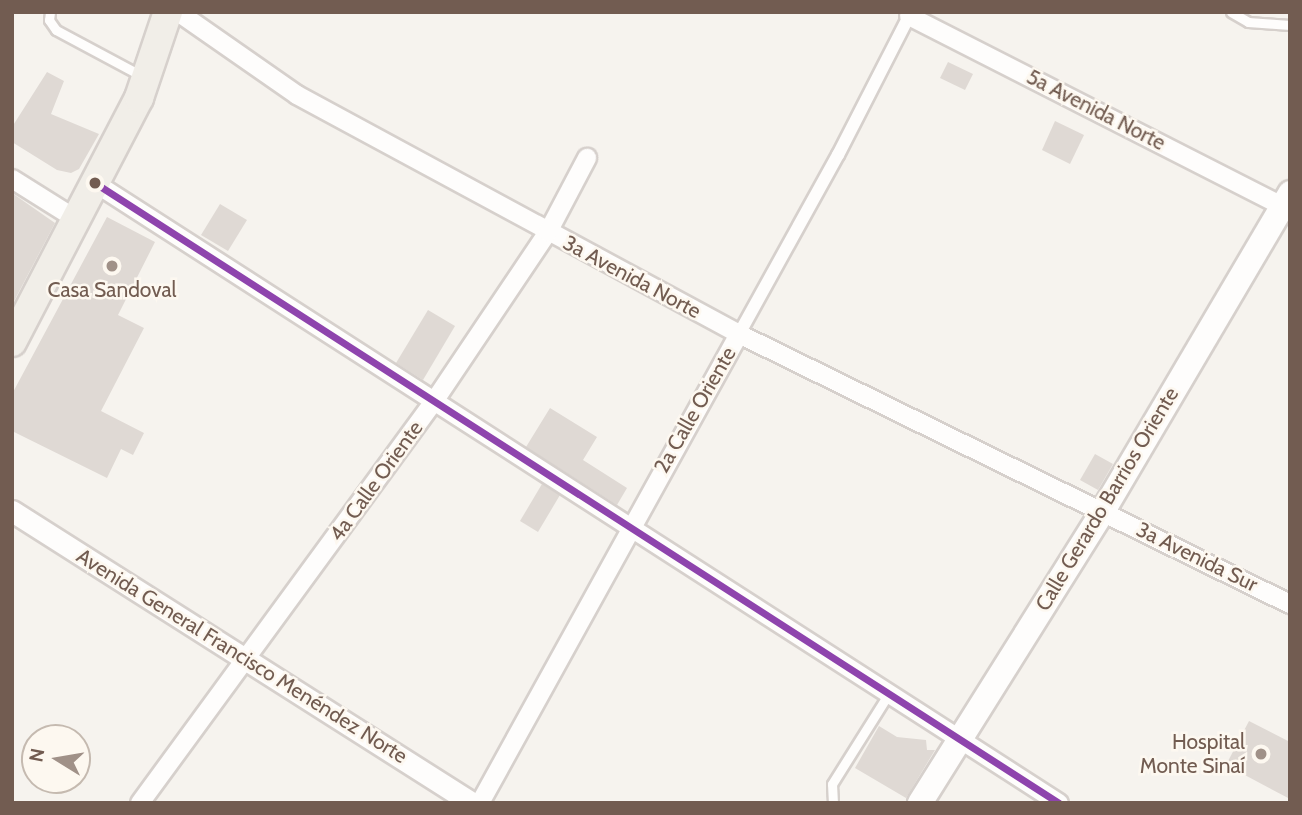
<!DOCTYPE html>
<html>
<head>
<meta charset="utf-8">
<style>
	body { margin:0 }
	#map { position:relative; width:1302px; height:815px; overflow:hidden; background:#f6f3ee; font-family:Cabin,sans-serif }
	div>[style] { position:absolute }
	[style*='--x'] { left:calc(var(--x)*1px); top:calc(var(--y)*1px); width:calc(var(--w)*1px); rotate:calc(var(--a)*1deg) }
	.building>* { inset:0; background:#dfd9d4 }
	.roads { filter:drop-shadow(2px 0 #d6d0cc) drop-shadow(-2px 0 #d6d0cc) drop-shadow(0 2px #d6d0cc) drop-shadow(0 -2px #d6d0cc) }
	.service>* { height:9px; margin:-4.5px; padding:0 4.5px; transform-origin:4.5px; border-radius:4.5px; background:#fefdfc }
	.pedestrian>* { height:12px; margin:-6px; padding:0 6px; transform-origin:6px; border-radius:6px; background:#fefdfc }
	.minor>* { height:18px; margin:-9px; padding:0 9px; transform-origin:9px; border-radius:9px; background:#fefdfc }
	.tertiary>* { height:21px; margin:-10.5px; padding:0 10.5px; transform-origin:10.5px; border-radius:10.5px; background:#fefdfc }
	.secondary>* { height:24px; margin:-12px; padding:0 12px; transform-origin:12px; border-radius:12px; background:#fefdfc }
	.primary>* { height:28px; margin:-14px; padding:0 14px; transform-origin:14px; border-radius:14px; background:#f1eee8 }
	.bus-1>* { height:7px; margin:-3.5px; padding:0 3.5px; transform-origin:3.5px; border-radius:3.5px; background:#8e44ad }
	.dots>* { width:19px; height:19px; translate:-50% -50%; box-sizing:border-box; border:4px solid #fdf8f0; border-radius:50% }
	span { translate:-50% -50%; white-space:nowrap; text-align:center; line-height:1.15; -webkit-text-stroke:5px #fdf8f0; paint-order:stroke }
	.street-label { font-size:21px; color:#725c51 }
	.poi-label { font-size:21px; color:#725c51 }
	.right { translate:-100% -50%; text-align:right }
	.frame { position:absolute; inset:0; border:14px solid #725c51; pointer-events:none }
	.north { position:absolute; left:21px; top:724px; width:70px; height:70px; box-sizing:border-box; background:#fdf8f0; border:2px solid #c5bab0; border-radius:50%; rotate:281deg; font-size:19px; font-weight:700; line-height:28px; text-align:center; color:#725c51 }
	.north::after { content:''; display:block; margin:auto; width:24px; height:32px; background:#a09188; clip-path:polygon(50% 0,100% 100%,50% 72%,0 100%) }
</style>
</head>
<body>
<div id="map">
	<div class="building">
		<div style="clip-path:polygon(948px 62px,973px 74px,965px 90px,940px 78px)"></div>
		<div style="clip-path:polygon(47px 72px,64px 81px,51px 114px,99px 134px,79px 169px,71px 173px,57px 170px,12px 142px,12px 127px)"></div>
		<div style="clip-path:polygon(1055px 121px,1084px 135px,1070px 164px,1042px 150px)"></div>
		<div style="clip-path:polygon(12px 193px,55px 223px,12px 305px)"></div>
		<div style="clip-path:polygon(220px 204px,247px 220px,228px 251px,201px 235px)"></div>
		<div style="clip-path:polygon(107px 217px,155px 242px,118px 315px,144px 328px,101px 411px,144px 433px,133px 455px,121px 449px,107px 478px,12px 431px,12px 394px)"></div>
		<div style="clip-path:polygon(428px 310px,455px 326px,423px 380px,396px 363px)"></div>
		<div style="clip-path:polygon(550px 408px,597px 437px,583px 460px,627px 488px,617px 505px,526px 447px)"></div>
		<div style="clip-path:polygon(1095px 454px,1113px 464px,1098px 490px,1080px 480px)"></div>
		<div style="clip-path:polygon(542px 484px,560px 495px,538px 532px,520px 521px)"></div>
		<div style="clip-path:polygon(1249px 721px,1290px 742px,1290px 799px,1226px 765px)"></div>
		<div style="clip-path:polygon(879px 726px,897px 737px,926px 740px,927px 750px,935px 750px,906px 798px,855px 768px)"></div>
	</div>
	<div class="roads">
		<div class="service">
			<div style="--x:50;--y:12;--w:8;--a:97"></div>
			<div style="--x:49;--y:20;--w:12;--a:55"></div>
			<div style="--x:56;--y:30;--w:98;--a:28.1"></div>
			<div style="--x:1231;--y:12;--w:20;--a:30"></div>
			<div style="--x:1248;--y:22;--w:42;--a:4.1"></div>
			<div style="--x:833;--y:803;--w:19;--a:-93"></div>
			<div style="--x:832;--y:784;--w:107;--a:-57.9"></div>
		</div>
		<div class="pedestrian">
			<div style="--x:739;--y:334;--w:205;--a:-61.1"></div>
			<div style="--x:838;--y:155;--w:156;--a:-62.9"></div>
		</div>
		<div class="minor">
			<div style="--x:178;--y:12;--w:145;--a:34.9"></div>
			<div style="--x:297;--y:95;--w:502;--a:28.4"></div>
			<div style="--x:739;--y:334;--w:614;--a:26.11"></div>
			<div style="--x:909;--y:16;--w:428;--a:27"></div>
			<div style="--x:12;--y:179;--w:75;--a:32"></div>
			<div style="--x:95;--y:183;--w:1146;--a:32.75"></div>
			<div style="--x:140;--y:803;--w:496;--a:-53.8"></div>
			<div style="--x:433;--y:403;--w:206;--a:-56.1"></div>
			<div style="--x:548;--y:232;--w:84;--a:-62.2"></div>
			<div style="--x:480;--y:803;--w:536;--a:-61.09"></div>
		</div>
		<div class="tertiary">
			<div style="--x:12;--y:511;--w:545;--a:32.41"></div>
		</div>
		<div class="secondary">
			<div style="--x:920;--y:803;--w:345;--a:-57.9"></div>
			<div style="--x:1103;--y:511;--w:369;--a:-59.5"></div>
		</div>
		<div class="primary">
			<div style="--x:12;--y:342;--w:275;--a:-62.5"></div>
			<div style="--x:139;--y:98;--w:91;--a:-71.4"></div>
		</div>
	</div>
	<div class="bus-1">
		<div style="--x:95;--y:183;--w:1146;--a:32.75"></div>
	</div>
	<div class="dots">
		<div style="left:95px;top:183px;background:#725c51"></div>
		<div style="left:112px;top:266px;background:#a09188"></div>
		<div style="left:1261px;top:754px;background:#a09188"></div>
	</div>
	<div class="street-label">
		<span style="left:1096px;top:110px;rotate:27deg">5a Avenida Norte</span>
		<span style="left:632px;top:277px;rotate:28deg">3a Avenida Norte</span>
		<span style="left:695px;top:410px;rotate:-60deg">2a Calle Oriente</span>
		<span style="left:376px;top:481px;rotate:-54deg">4a Calle Oriente</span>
		<span style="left:1107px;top:499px;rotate:-59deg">Calle Gerardo Barrios Oriente</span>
		<span style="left:1197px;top:557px;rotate:26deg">3a Avenida Sur</span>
		<span style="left:242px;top:656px;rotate:32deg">Avenida General Francisco Menéndez Norte</span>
	</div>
	<div class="poi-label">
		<span style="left:112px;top:290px">Casa Sandoval</span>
		<span class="right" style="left:1245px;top:754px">Hospital<br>Monte Sinaí</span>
	</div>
	<div class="frame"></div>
	<div class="north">N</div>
</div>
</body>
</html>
